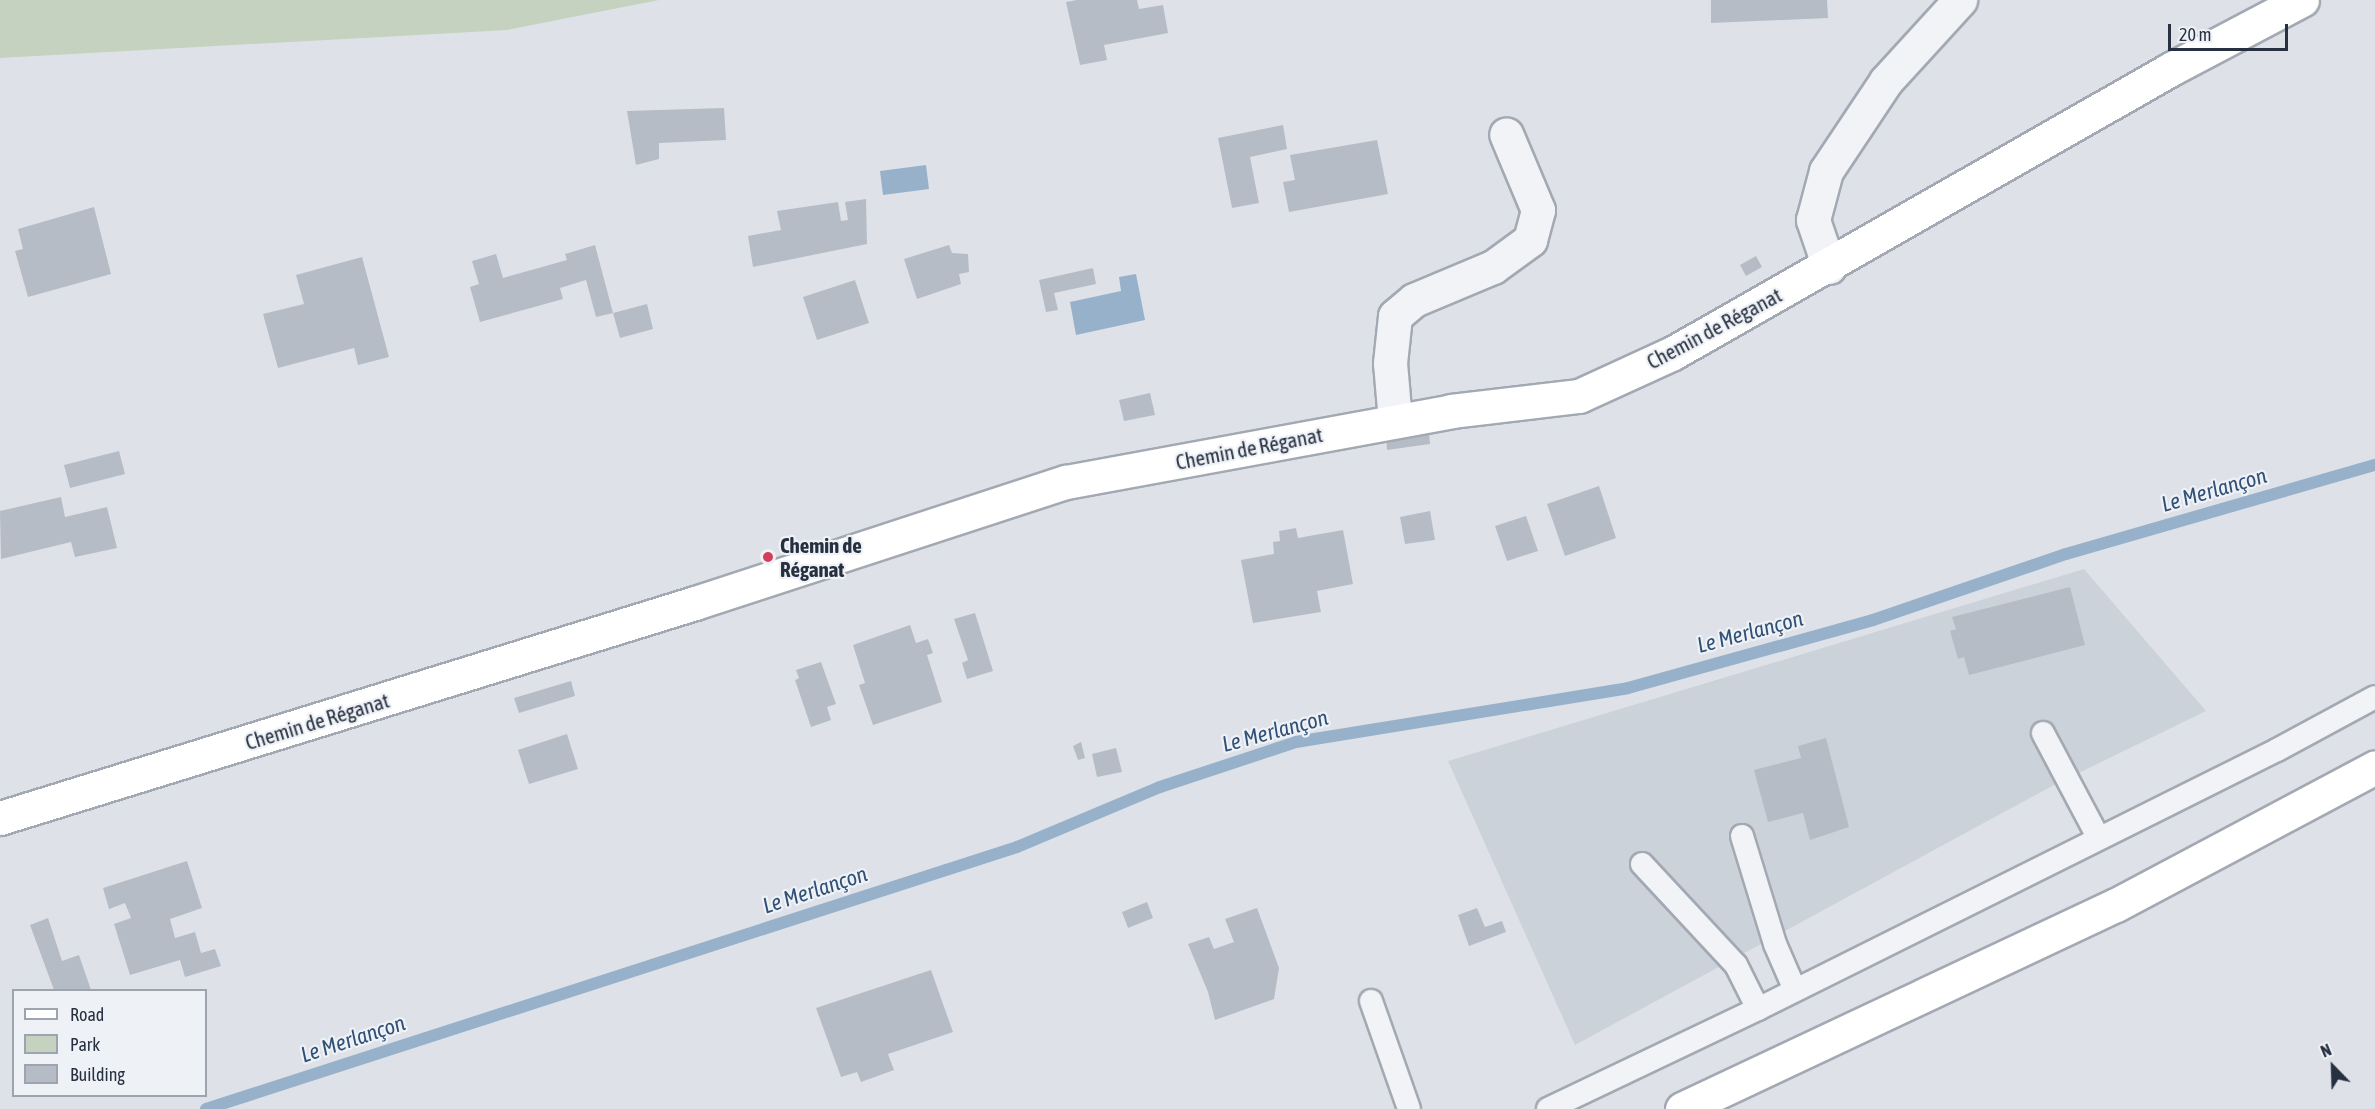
<!DOCTYPE html>
<html>
<head>
<meta charset="utf-8">
<style>
	body { margin:0 }
	#map { position:relative; width:2375px; height:1109px; overflow:hidden; background:#dee2e8; font-family:"Asap Condensed",sans-serif }
	div>[style] { position:absolute }
	[style*='--x'] { left:calc(var(--x)*1px); top:calc(var(--y)*1px); width:calc(var(--w)*1px); rotate:calc(var(--a)*1deg) }
	.built>* { inset:0; background:#ccd2da }
	.green>* { inset:0; background:#c4d2bf }
	.water>* { inset:0; background:#98b1ca }
	.stream>* { height:12px; margin:-6px; padding:0 6px; transform-origin:6px; border-radius:6px; background:#98b1ca }
	.building>* { inset:0; background:#b6bcc5 }
	.roads { filter:drop-shadow(2px 0 #a3a9b2) drop-shadow(-2px 0 #a3a9b2) drop-shadow(0 2px #a3a9b2) drop-shadow(0 -2px #a3a9b2) }
	.lane>* { height:22px; margin:-11px; padding:0 11px; transform-origin:11px; border-radius:11px; background:#f1f3f7 }
	.street>* { height:33px; margin:-16.5px; padding:0 16.5px; transform-origin:16.5px; border-radius:16.5px; background:#f1f3f7 }
	.secondary>* { height:33px; margin:-16.5px; padding:0 16.5px; transform-origin:16.5px; border-radius:16.5px; background:#fff }
	.dots>* { width:16px; height:16px; translate:-50% -50%; box-sizing:border-box; border:3px solid #eef1f6; border-radius:50% }
	span { translate:-50% -50%; white-space:nowrap; text-align:center; line-height:1.15; -webkit-text-stroke:4.5px #eef1f6; paint-order:stroke }
	.street-label { font-size:21px; color:#273040 }
	.poi-label { font-size:21px; color:#273040; font-weight:700 }
	.left { translate:0 -50%; text-align:left }
	.water-label { font-size:22px; color:#305075; font-style:italic }
	.legend { position:absolute; left:12px; top:989px; width:195px; height:108px; box-sizing:border-box; background:#eef1f6; border:2px solid #9ea4ad; margin:0; padding:8px 10px; list-style:none; font-size:18px; color:#273040 }
	.legend li { display:flex; align-items:center; gap:12px; height:30px }
	.legend b { width:30px; border:2px solid #9ea4ad }
	.north { position:absolute; left:2303px; top:1037px; width:60px; height:60px; -webkit-text-stroke:4px #eef1f6; paint-order:stroke; rotate:337deg; font-size:16px; font-weight:700; line-height:24px; text-align:center; color:#273040 }
	.north::after { content:''; display:block; margin:auto; width:21px; height:27px; background:#273040; clip-path:polygon(50% 0,100% 100%,50% 72%,0 100%) }
	.scale { position:absolute; left:2168px; top:24px; width:120px; height:27px; box-sizing:border-box; border:3px solid #273040; border-top:0; padding-left:8px; font-size:18px; line-height:21px; white-space:nowrap; color:#273040; -webkit-text-stroke:4px #eef1f6; paint-order:stroke }
</style>
</head>
<body>
<div id="map">
	<div class="built">
		<div style="clip-path:polygon(2084px 569px,2206px 711px,2054px 785px,1575px 1045px,1448px 761px)"></div>
	</div>
	<div class="green">
		<div style="clip-path:polygon(0 0,659px 0,507px 30px,0 58px)"></div>
	</div>
	<div class="water">
		<div style="clip-path:polygon(926px 165px,929px 189px,883px 195px,880px 171px)"></div>
		<div style="clip-path:polygon(1136px 274px,1145px 320px,1076px 335px,1070px 302px,1121px 291px,1119px 277px)"></div>
	</div>
	<div class="stream">
		<div style="--x:206;--y:1109;--w:852;--a:-17.9"></div>
		<div style="--x:1017;--y:847;--w:155;--a:-22.8"></div>
		<div style="--x:1160;--y:787;--w:143;--a:-18.3"></div>
		<div style="--x:1296;--y:742;--w:336;--a:-9.2"></div>
		<div style="--x:1628;--y:688;--w:254;--a:-15.5"></div>
		<div style="--x:1873;--y:620;--w:204;--a:-18.9"></div>
		<div style="--x:2066;--y:554;--w:322;--a:-16.1"></div>
	</div>
	<div class="building">
		<div style="clip-path:polygon(1077px 0,1137px 0,1139px 9px,1163px 5px,1168px 33px,1104px 45px,1107px 60px,1080px 65px,1066px 2px)"></div>
		<div style="clip-path:polygon(1711px 0,1827px 0,1828px 18px,1711px 23px)"></div>
		<div style="clip-path:polygon(724px 108px,726px 140px,659px 143px,659px 159px,636px 165px,627px 111px)"></div>
		<div style="clip-path:polygon(1283px 125px,1287px 149px,1250px 157px,1259px 203px,1232px 208px,1218px 138px)"></div>
		<div style="clip-path:polygon(1377px 140px,1388px 194px,1289px 212px,1283px 182px,1295px 180px,1290px 155px)"></div>
		<div style="clip-path:polygon(866px 199px,867px 244px,753px 267px,748px 236px,781px 230px,777px 211px,838px 202px,841px 221px,848px 220px,845px 202px)"></div>
		<div style="clip-path:polygon(94px 207px,111px 274px,28px 297px,15px 251px,23px 249px,18px 229px)"></div>
		<div style="clip-path:polygon(595px 245px,613px 313px,647px 304px,653px 329px,620px 338px,613px 313px,596px 317px,586px 280px,560px 288px,563px 299px,480px 322px,470px 287px,479px 284px,472px 261px,496px 254px,503px 278px,567px 260px,565px 254px)"></div>
		<div style="clip-path:polygon(949px 245px,952px 253px,968px 254px,969px 272px,959px 274px,961px 284px,917px 299px,904px 259px)"></div>
		<div style="clip-path:polygon(1756px 256px,1762px 267px,1746px 276px,1740px 265px)"></div>
		<div style="clip-path:polygon(362px 257px,389px 357px,358px 365px,354px 348px,278px 368px,263px 314px,304px 304px,296px 275px)"></div>
		<div style="clip-path:polygon(1093px 268px,1096px 284px,1054px 293px,1058px 310px,1046px 312px,1039px 280px)"></div>
		<div style="clip-path:polygon(855px 280px,869px 323px,817px 340px,803px 297px)"></div>
		<div style="clip-path:polygon(1150px 393px,1155px 415px,1124px 421px,1119px 400px)"></div>
		<div style="clip-path:polygon(1429px 431px,1430px 444px,1387px 450px,1386px 434px)"></div>
		<div style="clip-path:polygon(119px 451px,125px 474px,70px 488px,64px 465px)"></div>
		<div style="clip-path:polygon(1599px 486px,1616px 538px,1565px 556px,1547px 504px)"></div>
		<div style="clip-path:polygon(61px 497px,65px 517px,107px 507px,117px 548px,75px 557px,71px 542px,1px 559px,0 511px)"></div>
		<div style="clip-path:polygon(1430px 511px,1435px 540px,1405px 544px,1400px 517px)"></div>
		<div style="clip-path:polygon(1526px 516px,1538px 551px,1507px 561px,1495px 526px)"></div>
		<div style="clip-path:polygon(1296px 528px,1298px 538px,1343px 530px,1353px 584px,1317px 591px,1321px 612px,1253px 623px,1241px 560px,1274px 554px,1273px 542px,1280px 541px,1279px 531px)"></div>
		<div style="clip-path:polygon(2070px 587px,2085px 645px,1969px 675px,1964px 657px,1958px 659px,1950px 631px,1956px 629px,1952px 617px)"></div>
		<div style="clip-path:polygon(975px 613px,993px 671px,967px 679px,962px 663px,968px 660px,954px 619px)"></div>
		<div style="clip-path:polygon(910px 625px,916px 643px,928px 639px,933px 653px,927px 655px,942px 702px,873px 725px,859px 685px,865px 683px,853px 645px)"></div>
		<div style="clip-path:polygon(821px 662px,836px 704px,827px 707px,831px 720px,811px 727px,795px 680px,799px 678px,796px 670px)"></div>
		<div style="clip-path:polygon(571px 681px,575px 696px,519px 713px,514px 698px)"></div>
		<div style="clip-path:polygon(567px 734px,578px 769px,529px 784px,518px 750px)"></div>
		<div style="clip-path:polygon(1826px 738px,1849px 827px,1810px 840px,1803px 813px,1768px 822px,1754px 770px,1801px 758px,1798px 746px)"></div>
		<div style="clip-path:polygon(1081px 742px,1085px 758px,1078px 760px,1073px 746px)"></div>
		<div style="clip-path:polygon(1116px 748px,1122px 772px,1097px 777px,1092px 754px)"></div>
		<div style="clip-path:polygon(187px 861px,202px 908px,170px 919px,175px 938px,195px 932px,201px 953px,215px 949px,221px 966px,185px 977px,180px 960px,130px 975px,114px 924px,131px 918px,125px 903px,109px 909px,103px 888px)"></div>
		<div style="clip-path:polygon(1147px 902px,1153px 918px,1128px 928px,1122px 912px)"></div>
		<div style="clip-path:polygon(1257px 908px,1279px 968px,1274px 999px,1215px 1020px,1208px 992px,1188px 944px,1209px 937px,1214px 949px,1234px 942px,1225px 919px)"></div>
		<div style="clip-path:polygon(1477px 908px,1485px 927px,1502px 921px,1506px 932px,1469px 946px,1458px 915px)"></div>
		<div style="clip-path:polygon(48px 918px,62px 961px,79px 955px,91px 990px,54px 990px,30px 925px)"></div>
		<div style="clip-path:polygon(931px 970px,953px 1032px,888px 1054px,894px 1070px,861px 1082px,857px 1072px,841px 1077px,816px 1008px)"></div>
	</div>
	<div class="roads">
		<div class="lane">
			<div style="--x:2043;--y:733;--w:118;--a:62.1"></div>
			<div style="--x:1742;--y:836;--w:113;--a:73"></div>
			<div style="--x:1775;--y:944;--w:50;--a:66.5"></div>
			<div style="--x:1642;--y:864;--w:138;--a:47.1"></div>
			<div style="--x:1736;--y:965;--w:49;--a:63.4"></div>
			<div style="--x:1371;--y:1001;--w:114;--a:70.6"></div>
			<div style="--x:1548;--y:1109;--w:233;--a:-25.5"></div>
			<div style="--x:1758;--y:1009;--w:580;--a:-26.52"></div>
			<div style="--x:2277;--y:750;--w:111;--a:-28.4"></div>
		</div>
		<div class="street">
			<div style="--x:1829;--y:267;--w:50;--a:-108.8"></div>
			<div style="--x:1813;--y:220;--w:51;--a:-75.1"></div>
			<div style="--x:1826;--y:171;--w:108;--a:-56.3"></div>
			<div style="--x:1886;--y:81;--w:110;--a:-47.6"></div>
			<div style="--x:1395;--y:421;--w:58;--a:-94.9"></div>
			<div style="--x:1390;--y:363;--w:47;--a:-83.9"></div>
			<div style="--x:1395;--y:316;--w:25;--a:-40"></div>
			<div style="--x:1414;--y:300;--w:86;--a:-22.7"></div>
			<div style="--x:1493;--y:267;--w:46;--a:-36.1"></div>
			<div style="--x:1530;--y:240;--w:31;--a:-75"></div>
			<div style="--x:1538;--y:210;--w:82;--a:-112.8"></div>
		</div>
		<div class="secondary">
			<div style="--x:0;--y:818;--w:727;--a:-17.19"></div>
			<div style="--x:695;--y:603;--w:390;--a:-18.1"></div>
			<div style="--x:1066;--y:482;--w:391;--a:-10.4"></div>
			<div style="--x:1451;--y:411;--w:129;--a:-6.7"></div>
			<div style="--x:1579;--y:396;--w:103;--a:-24.6"></div>
			<div style="--x:1673;--y:353;--w:573;--a:-29.7"></div>
			<div style="--x:2171;--y:69;--w:148;--a:-27.8"></div>
			<div style="--x:1682;--y:1109;--w:480;--a:-25.2"></div>
			<div style="--x:2116;--y:905;--w:293;--a:-28"></div>
		</div>
	</div>
	<div class="dots">
		<div style="left:768px;top:557px;background:#d13f58"></div>
	</div>
	<div class="street-label">
		<span style="left:1714px;top:328px;rotate:-28deg">Chemin de Réganat</span>
		<span style="left:1249px;top:448px;rotate:-11deg">Chemin de Réganat</span>
		<span style="left:317px;top:721px;rotate:-17deg">Chemin de Réganat</span>
	</div>
	<div class="poi-label">
		<span class="left" style="left:780px;top:557px">Chemin de<br>Réganat</span>
	</div>
	<div class="water-label">
		<span style="left:2214px;top:490px;rotate:-16deg">Le Merlançon</span>
		<span style="left:1750px;top:632px;rotate:-15deg">Le Merlançon</span>
		<span style="left:1275px;top:731px;rotate:-15deg">Le Merlançon</span>
		<span style="left:815px;top:890px;rotate:-18deg">Le Merlançon</span>
		<span style="left:353px;top:1039px;rotate:-18deg">Le Merlançon</span>
	</div>
	<ul class="legend">
	<li><b style="height:8px;background:#fff"></b>Road</li>
	<li><b style="height:16px;background:#c4d2bf"></b>Park</li>
	<li><b style="height:16px;background:#b6bcc5"></b>Building</li>
	</ul>
	<div class="north">N</div>
	<div class="scale">20 m</div>
</div>
</body>
</html>
